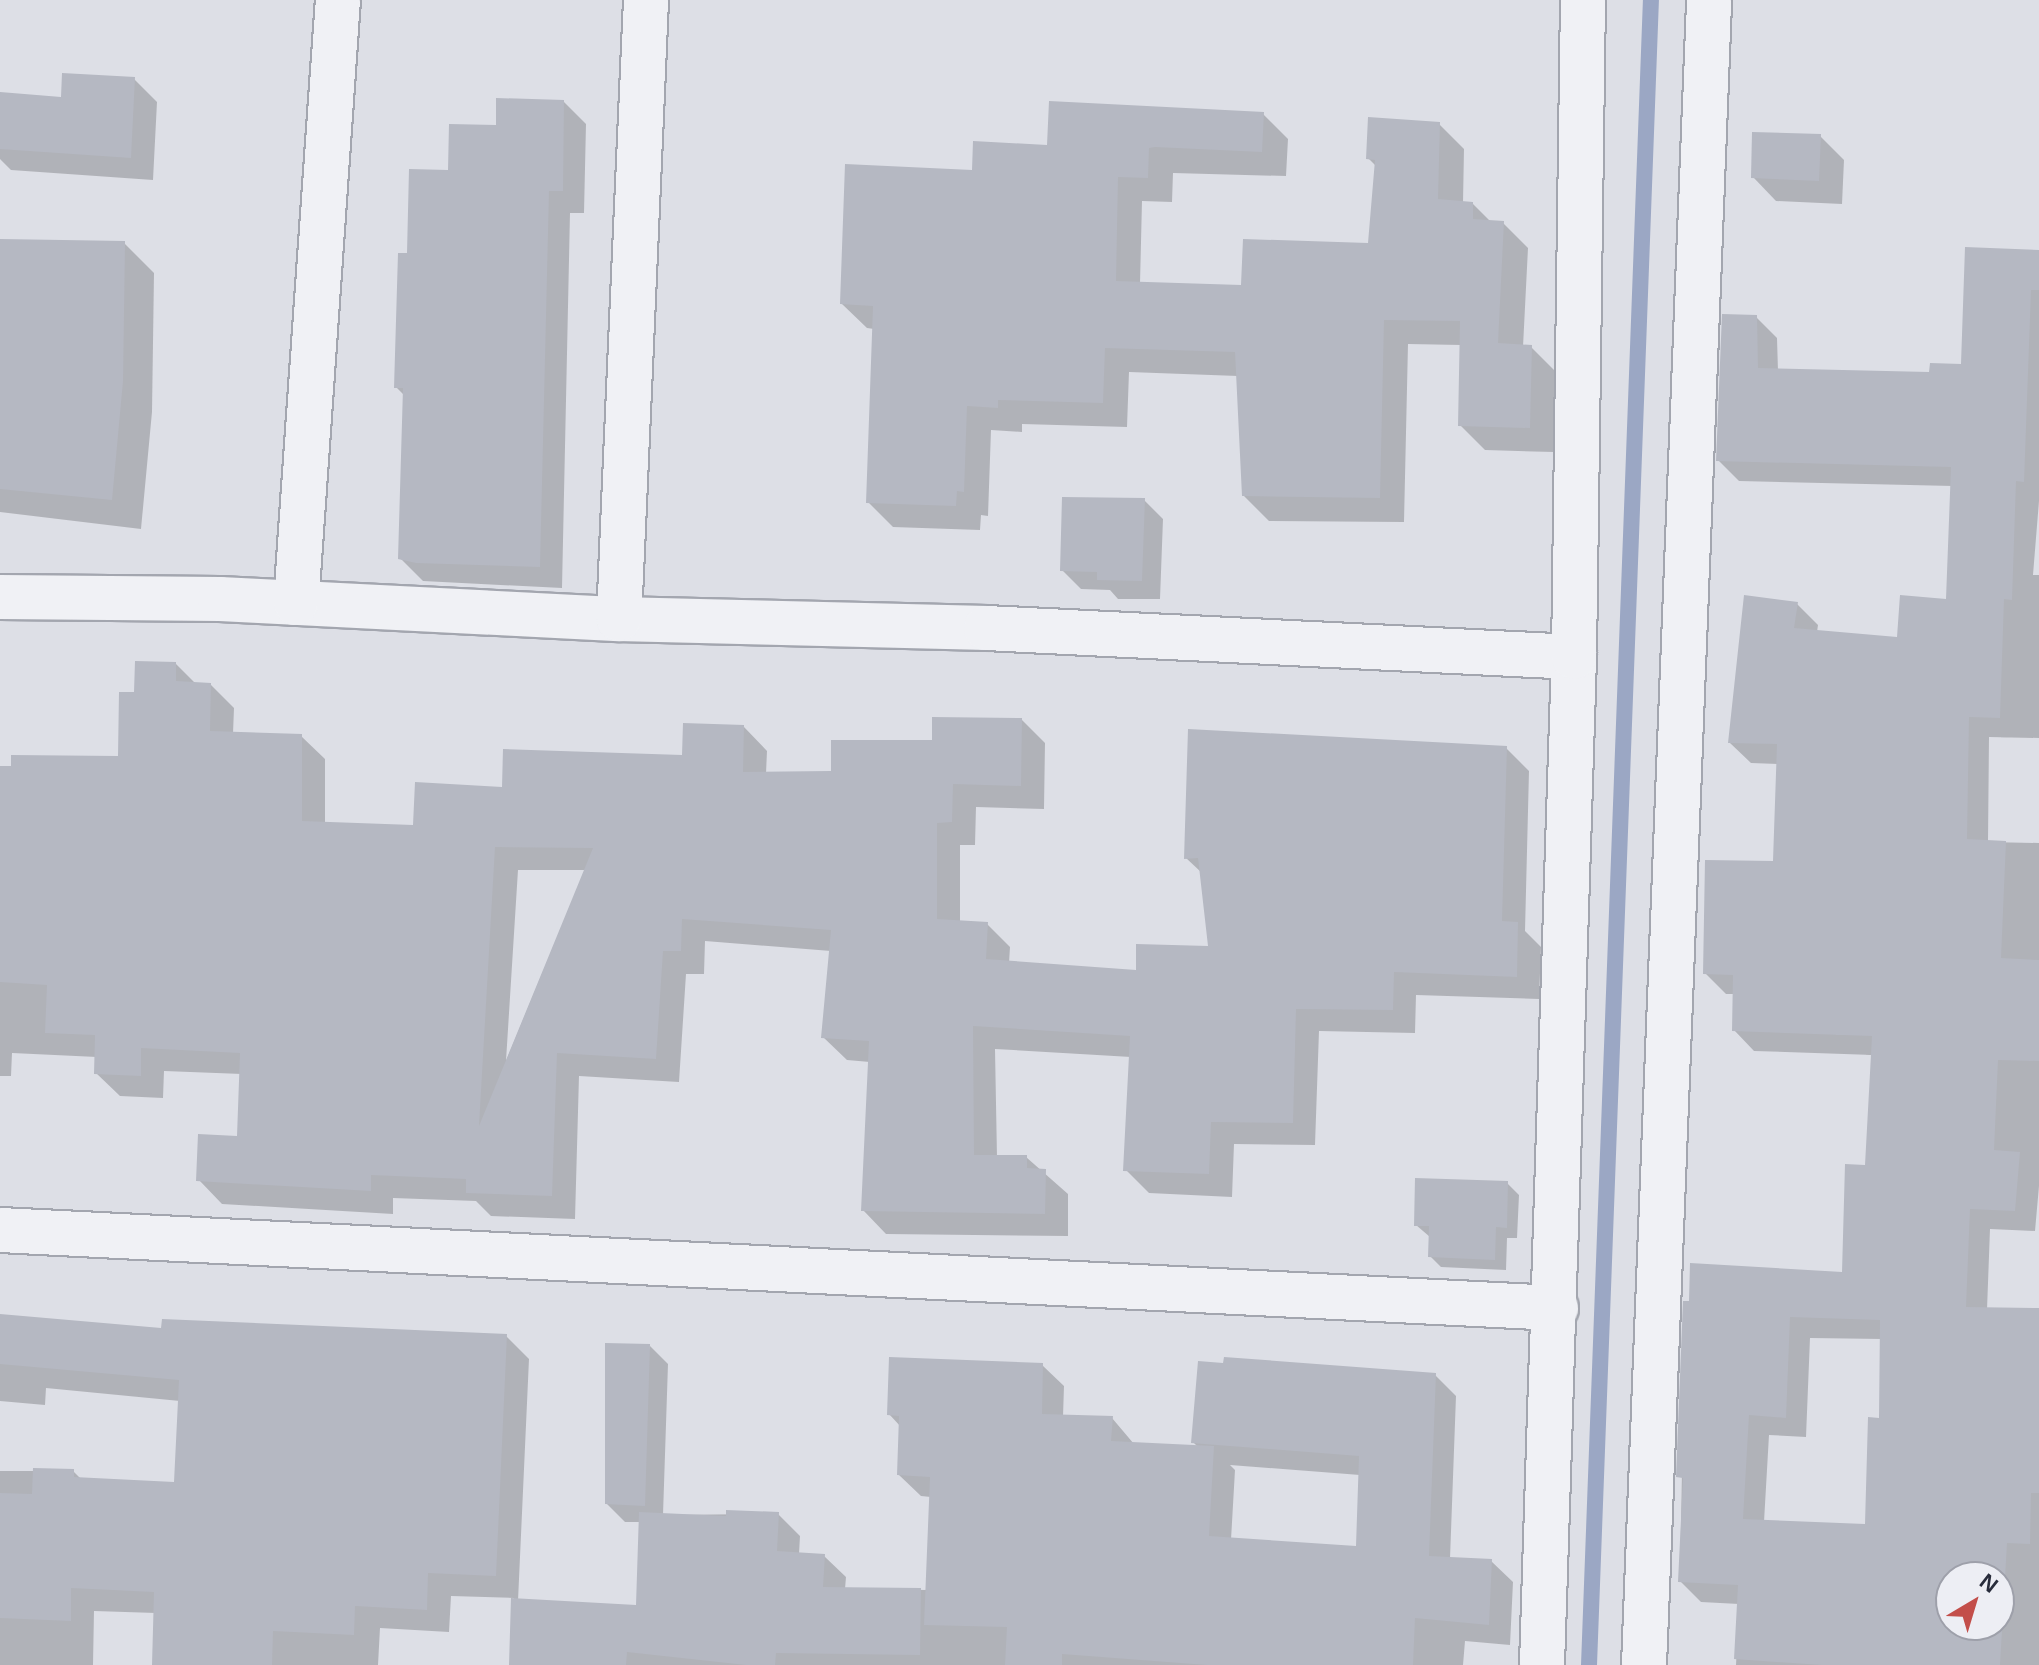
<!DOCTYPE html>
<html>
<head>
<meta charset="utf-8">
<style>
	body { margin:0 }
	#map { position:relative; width:2039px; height:1665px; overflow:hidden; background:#dddfe6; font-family:Arial,sans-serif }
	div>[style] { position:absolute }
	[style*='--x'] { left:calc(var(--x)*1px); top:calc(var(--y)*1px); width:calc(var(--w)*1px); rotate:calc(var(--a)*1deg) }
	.shadow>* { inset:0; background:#0003 }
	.stream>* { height:16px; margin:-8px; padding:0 8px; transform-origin:8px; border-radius:8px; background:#9ba7c4 }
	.building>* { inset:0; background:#b5b8c2 }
	.roads { filter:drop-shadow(2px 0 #a3a6af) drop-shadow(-2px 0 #a3a6af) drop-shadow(0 2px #a3a6af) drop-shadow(0 -2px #a3a6af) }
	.street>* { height:44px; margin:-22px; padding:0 22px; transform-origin:22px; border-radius:22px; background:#f0f1f5 }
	span { translate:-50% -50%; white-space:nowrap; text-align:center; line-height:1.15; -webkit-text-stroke:6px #edeef4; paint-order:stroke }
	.north { position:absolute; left:1935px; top:1561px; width:80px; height:80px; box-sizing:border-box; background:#edeef4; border:2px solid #9ea0aa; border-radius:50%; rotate:38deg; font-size:22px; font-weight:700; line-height:32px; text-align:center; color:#282c3b }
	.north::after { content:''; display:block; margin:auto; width:28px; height:36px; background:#c34e4a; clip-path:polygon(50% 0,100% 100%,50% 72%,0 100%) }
</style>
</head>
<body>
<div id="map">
	<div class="shadow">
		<div style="clip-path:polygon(134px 79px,157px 102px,153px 180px,11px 170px,0 159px,0 95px,63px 99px)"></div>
		<div style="clip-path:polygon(564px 102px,586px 124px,584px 213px,570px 213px,562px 588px,423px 581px,400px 558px,405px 396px,396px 387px,409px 255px,450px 172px,498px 127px)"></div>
		<div style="clip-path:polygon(1263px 114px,1288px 139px,1286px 176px,1173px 173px,1172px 202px,1142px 201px,1140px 284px,1243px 287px,1370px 245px,1376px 166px,1368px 158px,1439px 124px,1464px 149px,1463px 203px,1473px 204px,1491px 222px,1503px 223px,1528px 248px,1523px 347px,1531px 347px,1556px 372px,1554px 452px,1485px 450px,1460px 425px,1461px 345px,1408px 344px,1404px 522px,1269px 521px,1244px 496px,1238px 376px,1129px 372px,1127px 427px,1022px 424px,1022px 432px,991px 430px,988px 516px,981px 515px,980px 530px,893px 527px,868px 502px,874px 329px,867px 328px,842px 304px,974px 172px,1049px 147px)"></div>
		<div style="clip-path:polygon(1820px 136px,1844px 160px,1842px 204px,1776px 201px,1753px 177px)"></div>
		<div style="clip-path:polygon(0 241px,124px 243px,154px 273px,152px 412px,141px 529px,0 512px)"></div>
		<div style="clip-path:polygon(evenodd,2039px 252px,2039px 501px,2033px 575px,2039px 575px,2039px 738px,1989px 737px,1988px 842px,2039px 843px,2039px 1186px,2035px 1231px,1990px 1229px,1987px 1310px,2039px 1312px,2039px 1665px,1736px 1665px,1739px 1604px,1701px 1602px,1680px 1581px,1685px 1303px,1844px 1274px,1867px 1167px,1873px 1055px,1754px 1051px,1734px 1030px,1735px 994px,1726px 994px,1705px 973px,1775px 863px,1778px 764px,1751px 763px,1730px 743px,1797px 604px,1818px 625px,1817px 632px,1899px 639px,1948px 602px,1953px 486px,1739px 481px,1718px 460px,1756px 317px,1777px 338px,1778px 371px,1931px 374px,1963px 366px,2039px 252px,1810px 1338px,1882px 1339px,1881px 1420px,1867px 1526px,1764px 1522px,1769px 1435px,1806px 1437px,1810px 1338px,2039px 252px,1951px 1577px,1999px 1577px,1999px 1625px,1951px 1625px,1951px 1577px)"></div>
		<div style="clip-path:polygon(1144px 500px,1163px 519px,1160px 599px,1118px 599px,1110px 590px,1081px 589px,1062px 570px)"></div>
		<div style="clip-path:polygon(evenodd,176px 664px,196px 684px,211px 685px,234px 708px,233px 734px,301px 736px,325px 759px,325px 824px,415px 827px,504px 789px,684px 757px,744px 727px,767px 751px,766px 774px,833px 773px,1022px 720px,1045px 743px,1044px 809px,976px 807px,975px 845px,960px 845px,960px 922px,987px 924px,1010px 947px,1009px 963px,1138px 972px,1210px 949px,1202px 873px,1186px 858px,1506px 748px,1529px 771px,1525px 931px,1541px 947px,1539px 999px,1416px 995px,1415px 1033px,1319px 1031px,1315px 1145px,1234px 1144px,1232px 1197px,1149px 1193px,1126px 1170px,1131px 1057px,995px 1049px,997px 1157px,1026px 1157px,1068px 1194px,1068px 1236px,886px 1234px,863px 1210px,870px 1062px,847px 1060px,823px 1037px,831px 951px,705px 941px,704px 974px,686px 974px,679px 1082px,579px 1076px,575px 1219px,491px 1216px,476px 1201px,393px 1198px,393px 1214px,222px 1204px,199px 1180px,239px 1138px,242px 1074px,164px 1071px,163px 1098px,120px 1096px,96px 1073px,97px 1057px,12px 1053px,11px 1076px,0 1076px,0 768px,120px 758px,136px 694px,176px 664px,518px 870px,585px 870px,506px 1061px,518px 870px)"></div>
		<div style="clip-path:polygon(1507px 1183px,1519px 1195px,1517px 1238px,1507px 1238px,1506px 1270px,1441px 1267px,1430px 1256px,1430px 1237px,1416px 1225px)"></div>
		<div style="clip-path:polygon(evenodd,0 1316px,163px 1330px,506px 1336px,529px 1359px,518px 1601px,638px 1607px,641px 1522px,625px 1522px,607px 1504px,650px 1346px,668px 1364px,663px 1515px,778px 1514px,800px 1536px,799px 1554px,824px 1556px,846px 1577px,845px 1589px,928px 1590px,931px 1497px,921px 1496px,899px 1475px,901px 1427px,889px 1414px,1042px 1365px,1064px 1386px,1063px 1417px,1112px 1418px,1134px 1444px,1198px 1447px,1193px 1442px,1435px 1375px,1456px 1396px,1450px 1559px,1491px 1561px,1513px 1582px,1510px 1645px,1465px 1641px,1463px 1665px,511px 1665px,514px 1598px,451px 1596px,449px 1632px,380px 1628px,378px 1665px,154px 1665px,156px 1613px,94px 1611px,93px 1665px,0 1665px,0 1471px,73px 1471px,81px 1479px,176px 1484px,180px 1401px,46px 1388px,45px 1405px,0 1401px,0 1316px,1230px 1465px,1360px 1475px,1358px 1549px,1231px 1540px,1235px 1470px,1230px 1465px)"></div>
	</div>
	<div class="stream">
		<div style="--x:1589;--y:1665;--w:1666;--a:-87.87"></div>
	</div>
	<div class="building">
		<div style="clip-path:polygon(62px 73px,135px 77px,131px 158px,0 149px,0 92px,61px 97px)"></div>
		<div style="clip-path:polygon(496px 98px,564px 100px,563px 191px,549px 191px,540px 567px,416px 563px,398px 559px,403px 388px,394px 388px,398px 253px,407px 253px,409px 169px,448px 170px,449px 124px,496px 125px)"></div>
		<div style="clip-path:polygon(1049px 101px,1264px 112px,1262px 152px,1155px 147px,1149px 148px,1148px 178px,1118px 177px,1116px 281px,1241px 285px,1243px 239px,1368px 243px,1375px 160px,1366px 159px,1368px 117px,1440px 122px,1438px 199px,1473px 202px,1473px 219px,1504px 221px,1498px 343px,1532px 345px,1530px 428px,1458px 426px,1460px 321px,1384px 320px,1380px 498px,1242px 496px,1235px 352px,1105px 348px,1103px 403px,998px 400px,998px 408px,967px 406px,964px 492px,957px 491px,956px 506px,866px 503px,873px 306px,840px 304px,845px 164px,972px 170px,973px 141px,1047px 145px)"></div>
		<div style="clip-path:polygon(1752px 132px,1821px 134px,1819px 181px,1751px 178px)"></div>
		<div style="clip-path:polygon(0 239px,125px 241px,123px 381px,112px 500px,0 489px)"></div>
		<div style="clip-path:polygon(evenodd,1965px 247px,2039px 250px,2039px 290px,2031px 290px,2024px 482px,2016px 481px,2012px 600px,2004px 599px,2000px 718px,1969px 717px,1967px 839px,2006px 841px,2001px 958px,2039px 960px,2039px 1061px,1998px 1060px,1994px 1150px,2020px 1152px,2015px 1211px,1970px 1209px,1966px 1307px,2039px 1308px,2039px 1493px,2031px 1493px,2030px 1544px,2007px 1543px,2000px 1665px,1822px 1665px,1734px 1659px,1738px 1585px,1678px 1582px,1683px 1478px,1676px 1477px,1683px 1301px,1689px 1301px,1690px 1263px,1842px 1272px,1845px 1164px,1865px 1165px,1872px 1036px,1732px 1031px,1733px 975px,1703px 974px,1705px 860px,1773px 861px,1777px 744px,1728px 743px,1744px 595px,1798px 602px,1794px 628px,1897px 637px,1900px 595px,1946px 599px,1951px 467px,1716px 461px,1722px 314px,1757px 315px,1758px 368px,1929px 372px,1930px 363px,1961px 364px,1965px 247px,1790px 1317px,1880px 1320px,1879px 1418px,1868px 1417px,1865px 1524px,1743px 1519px,1749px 1415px,1786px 1418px,1790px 1317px,1965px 247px,1951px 1577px,1999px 1577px,1999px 1625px,1951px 1625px,1951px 1577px)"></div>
		<div style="clip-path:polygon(1062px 497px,1145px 498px,1142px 581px,1097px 580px,1097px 572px,1060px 571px)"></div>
		<div style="clip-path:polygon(evenodd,135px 661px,176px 662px,176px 681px,211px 683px,210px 731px,302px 734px,302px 821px,413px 825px,415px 782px,502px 787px,503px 749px,682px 755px,683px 723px,744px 725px,743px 772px,831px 771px,831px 740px,932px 740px,932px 717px,1022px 718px,1021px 786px,953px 784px,952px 822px,937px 823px,937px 919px,988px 922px,986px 959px,1136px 970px,1136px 944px,1208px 946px,1198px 858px,1184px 859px,1188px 729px,1507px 746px,1502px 921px,1518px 922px,1517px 977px,1394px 972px,1393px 1010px,1296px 1009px,1293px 1123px,1211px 1122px,1209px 1174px,1123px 1171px,1130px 1036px,973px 1026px,974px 1155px,1027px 1155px,1027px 1168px,1046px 1169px,1045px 1214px,861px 1211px,869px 1041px,821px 1038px,831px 930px,682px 919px,681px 951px,663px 951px,656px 1059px,557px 1053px,552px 1196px,466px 1193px,466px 1179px,371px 1175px,371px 1191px,196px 1181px,198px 1134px,237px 1136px,240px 1053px,141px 1048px,141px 1076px,94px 1074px,95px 1035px,45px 1033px,47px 985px,0 982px,0 766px,11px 766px,11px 755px,118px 756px,119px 692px,134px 692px,135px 661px,495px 847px,593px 848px,479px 1126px,495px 847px)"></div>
		<div style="clip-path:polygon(1415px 1178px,1508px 1181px,1507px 1228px,1496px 1227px,1495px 1260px,1428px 1257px,1429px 1226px,1414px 1226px)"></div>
		<div style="clip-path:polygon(0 1314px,161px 1328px,162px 1319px,507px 1334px,496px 1576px,428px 1573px,427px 1610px,355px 1606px,354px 1635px,273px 1631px,272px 1665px,152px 1665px,154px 1592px,71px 1588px,71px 1621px,0 1618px,0 1493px,32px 1494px,33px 1468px,74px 1469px,74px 1477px,174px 1482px,179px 1380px,0 1364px)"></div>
		<div style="clip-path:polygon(605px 1343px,650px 1344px,645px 1506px,605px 1504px)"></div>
		<div style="clip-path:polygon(889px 1357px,1043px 1363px,1042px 1414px,1113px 1416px,1111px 1441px,1214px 1446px,1209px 1536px,1356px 1546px,1359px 1456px,1191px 1443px,1198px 1361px,1223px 1363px,1224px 1357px,1436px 1373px,1429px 1556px,1492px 1559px,1489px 1625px,1415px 1618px,1413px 1665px,1207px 1665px,1062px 1654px,1062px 1665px,1005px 1665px,1007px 1627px,924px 1625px,930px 1477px,897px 1475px,899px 1416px,887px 1415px)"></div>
		<div style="clip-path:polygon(726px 1510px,779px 1512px,777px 1551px,825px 1554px,823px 1587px,921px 1588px,920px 1655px,776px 1653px,775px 1665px,746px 1665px,627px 1652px,626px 1665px,509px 1665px,511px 1598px,636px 1605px,639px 1512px,726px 1516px)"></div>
	</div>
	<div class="roads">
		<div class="street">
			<div style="--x:0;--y:597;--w:220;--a:0.5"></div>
			<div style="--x:220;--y:599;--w:400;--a:2.9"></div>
			<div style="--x:619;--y:619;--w:367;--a:1.4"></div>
			<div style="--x:986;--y:628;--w:589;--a:2.82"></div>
			<div style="--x:296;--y:603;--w:604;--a:-86.02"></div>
			<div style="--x:619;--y:619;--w:620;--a:-87.5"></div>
			<div style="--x:0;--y:1230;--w:1558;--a:2.87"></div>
			<div style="--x:1542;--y:1665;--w:1009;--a:-88.18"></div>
			<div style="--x:1574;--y:657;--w:657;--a:-89.22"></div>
			<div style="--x:1644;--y:1665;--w:1666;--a:-87.76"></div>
		</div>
	</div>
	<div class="north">N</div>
</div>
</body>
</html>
